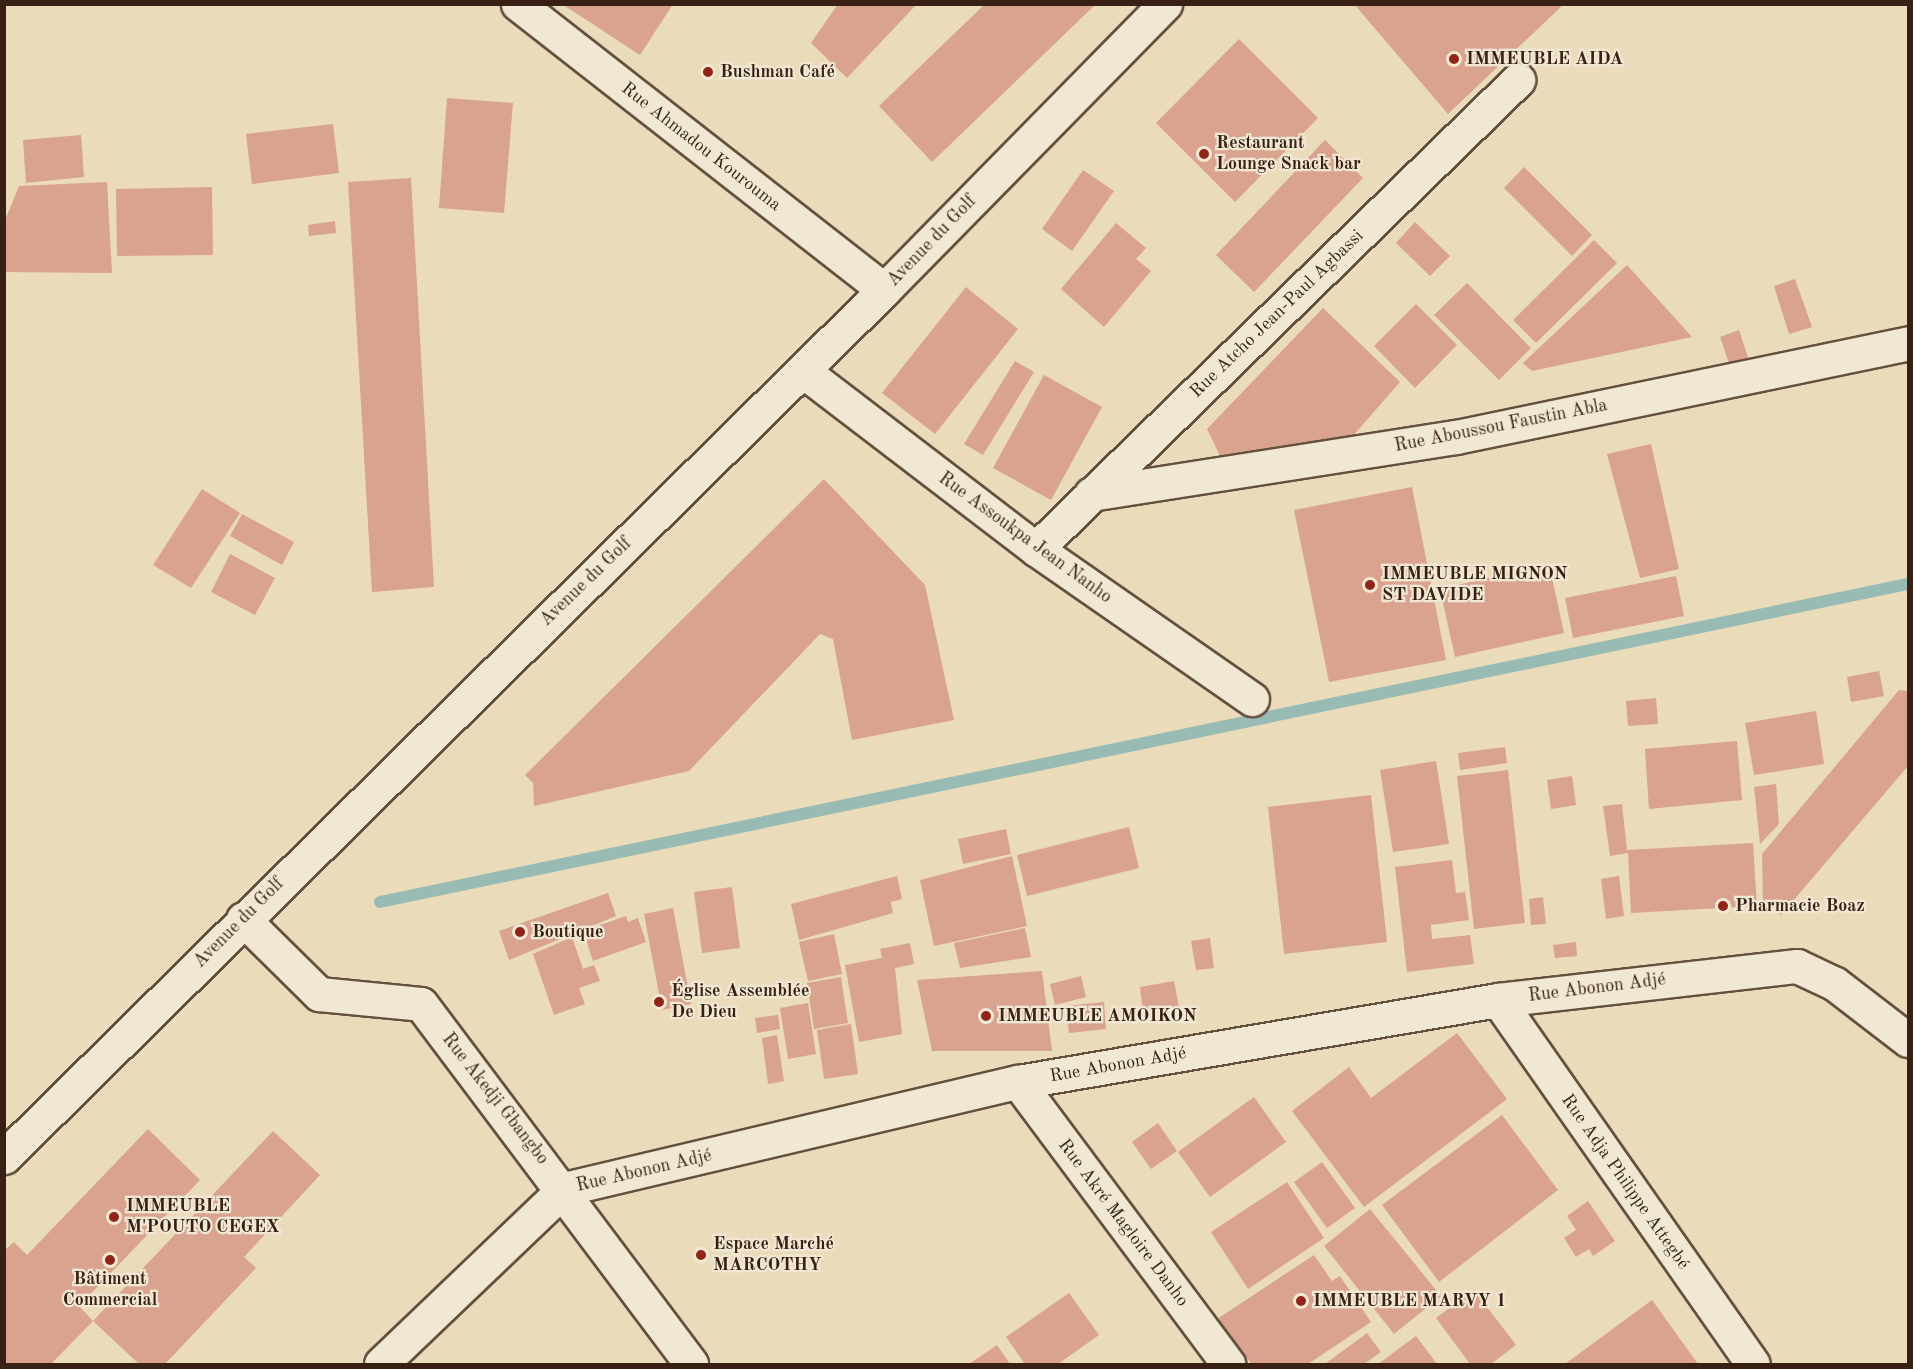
<!DOCTYPE html>
<html>
<head>
<meta charset="utf-8">
<style>
	body { margin:0 }
	#map { position:relative; width:1913px; height:1369px; overflow:hidden; background:#eadbbb; font-family:"Old Standard TT",serif }
	div>[style] { position:absolute }
	[style*='--x'] { left:calc(var(--x)*1px); top:calc(var(--y)*1px); width:calc(var(--w)*1px); rotate:calc(var(--a)*1deg) }
	.stream>* { height:12px; margin:-6px; padding:0 6px; transform-origin:6px; border-radius:6px; background:#98bbb4 }
	.building>* { inset:0; background:#d9a38f }
	.roads { filter:drop-shadow(2px 0 #64503e) drop-shadow(-2px 0 #64503e) drop-shadow(0 2px #64503e) drop-shadow(0 -2px #64503e) }
	.street>* { height:33px; margin:-16.5px; padding:0 16.5px; transform-origin:16.5px; border-radius:16.5px; background:#f1e8d3 }
	.secondary>* { height:33px; margin:-16.5px; padding:0 16.5px; transform-origin:16.5px; border-radius:16.5px; background:#f1e8d3 }
	.dots>* { width:16px; height:16px; translate:-50% -50%; box-sizing:border-box; border:3px solid #f1e8d3; border-radius:50% }
	span { translate:-50% -50%; white-space:nowrap; text-align:center; line-height:1.15; -webkit-text-stroke:4.5px #f1e8d3; paint-order:stroke }
	.poi-label { font-size:18px; color:#382114; font-weight:700 }
	.left { translate:0 -50%; text-align:left }
	.street-label { font-size:18px; color:#382114 }
	.frame { position:absolute; inset:0; border:6px solid #382114; pointer-events:none }
</style>
</head>
<body>
<div id="map">
	<div class="stream">
		<div style="--x:380;--y:902;--w:1561;--a:-11.76"></div>
	</div>
	<div class="building">
		<div style="clip-path:polygon(562px 4px,673px 4px,640px 55px)"></div>
		<div style="clip-path:polygon(838px 4px,917px 4px,847px 78px,811px 43px)"></div>
		<div style="clip-path:polygon(985px 4px,1096px 4px,932px 162px,879px 106px)"></div>
		<div style="clip-path:polygon(1354px 4px,1564px 4px,1448px 114px)"></div>
		<div style="clip-path:polygon(1239px 39px,1318px 118px,1235px 202px,1156px 123px)"></div>
		<div style="clip-path:polygon(447px 98px,513px 103px,504px 213px,439px 208px)"></div>
		<div style="clip-path:polygon(333px 124px,339px 173px,252px 184px,246px 134px)"></div>
		<div style="clip-path:polygon(81px 135px,84px 177px,26px 183px,23px 140px)"></div>
		<div style="clip-path:polygon(1325px 140px,1363px 178px,1254px 292px,1216px 255px)"></div>
		<div style="clip-path:polygon(1524px 167px,1592px 235px,1572px 256px,1504px 188px)"></div>
		<div style="clip-path:polygon(1083px 170px,1114px 191px,1072px 251px,1042px 229px)"></div>
		<div style="clip-path:polygon(411px 178px,434px 587px,372px 592px,348px 182px)"></div>
		<div style="clip-path:polygon(107px 182px,112px 273px,4px 272px,4px 223px,19px 186px)"></div>
		<div style="clip-path:polygon(212px 187px,213px 255px,117px 256px,116px 189px)"></div>
		<div style="clip-path:polygon(335px 221px,336px 233px,309px 236px,308px 225px)"></div>
		<div style="clip-path:polygon(1415px 222px,1450px 256px,1430px 276px,1396px 243px)"></div>
		<div style="clip-path:polygon(1116px 223px,1146px 248px,1136px 259px,1151px 271px,1104px 327px,1061px 289px)"></div>
		<div style="clip-path:polygon(1594px 240px,1617px 263px,1536px 343px,1513px 320px)"></div>
		<div style="clip-path:polygon(1627px 265px,1692px 337px,1532px 371px,1523px 363px)"></div>
		<div style="clip-path:polygon(1795px 279px,1812px 327px,1789px 334px,1774px 286px)"></div>
		<div style="clip-path:polygon(1467px 283px,1531px 348px,1499px 380px,1434px 315px)"></div>
		<div style="clip-path:polygon(966px 287px,1018px 329px,935px 434px,882px 393px)"></div>
		<div style="clip-path:polygon(1416px 304px,1457px 345px,1415px 388px,1374px 346px)"></div>
		<div style="clip-path:polygon(1323px 308px,1400px 382px,1352px 437px,1224px 464px,1207px 429px)"></div>
		<div style="clip-path:polygon(1739px 330px,1750px 363px,1731px 369px,1720px 337px)"></div>
		<div style="clip-path:polygon(1015px 361px,1034px 372px,983px 455px,964px 444px)"></div>
		<div style="clip-path:polygon(1044px 375px,1102px 407px,1051px 500px,993px 468px)"></div>
		<div style="clip-path:polygon(1651px 444px,1679px 569px,1640px 578px,1607px 454px)"></div>
		<div style="clip-path:polygon(824px 479px,925px 585px,954px 720px,852px 740px,833px 639px,820px 634px,689px 771px,534px 806px,533px 783px,525px 775px)"></div>
		<div style="clip-path:polygon(1412px 487px,1446px 660px,1329px 682px,1294px 510px)"></div>
		<div style="clip-path:polygon(202px 489px,240px 513px,191px 588px,153px 565px)"></div>
		<div style="clip-path:polygon(242px 514px,294px 542px,282px 565px,230px 536px)"></div>
		<div style="clip-path:polygon(230px 554px,275px 578px,255px 615px,211px 592px)"></div>
		<div style="clip-path:polygon(1549px 564px,1564px 633px,1455px 657px,1440px 589px)"></div>
		<div style="clip-path:polygon(1676px 576px,1684px 616px,1573px 638px,1565px 598px)"></div>
		<div style="clip-path:polygon(1879px 671px,1884px 696px,1851px 702px,1847px 677px)"></div>
		<div style="clip-path:polygon(1899px 690px,1908px 691px,1908px 766px,1781px 915px,1763px 903px,1762px 854px)"></div>
		<div style="clip-path:polygon(1656px 698px,1658px 724px,1628px 726px,1626px 701px)"></div>
		<div style="clip-path:polygon(1816px 711px,1824px 764px,1754px 775px,1745px 723px)"></div>
		<div style="clip-path:polygon(1737px 741px,1742px 800px,1649px 809px,1645px 749px)"></div>
		<div style="clip-path:polygon(1505px 747px,1507px 763px,1460px 770px,1458px 753px)"></div>
		<div style="clip-path:polygon(1436px 761px,1449px 844px,1393px 852px,1380px 770px)"></div>
		<div style="clip-path:polygon(1508px 770px,1525px 923px,1474px 929px,1457px 776px)"></div>
		<div style="clip-path:polygon(1572px 776px,1576px 805px,1551px 809px,1547px 780px)"></div>
		<div style="clip-path:polygon(1776px 784px,1779px 824px,1760px 844px,1754px 787px)"></div>
		<div style="clip-path:polygon(1371px 795px,1387px 942px,1284px 954px,1268px 807px)"></div>
		<div style="clip-path:polygon(1622px 804px,1627px 850px,1753px 843px,1757px 906px,1631px 913px,1628px 853px,1610px 856px,1603px 806px)"></div>
		<div style="clip-path:polygon(1129px 827px,1139px 868px,1027px 896px,1017px 855px)"></div>
		<div style="clip-path:polygon(1006px 829px,1011px 854px,963px 864px,958px 839px)"></div>
		<div style="clip-path:polygon(1012px 856px,1027px 926px,934px 946px,920px 880px)"></div>
		<div style="clip-path:polygon(1452px 860px,1456px 893px,1465px 892px,1469px 920px,1431px 925px,1432px 939px,1470px 935px,1474px 964px,1407px 972px,1395px 867px)"></div>
		<div style="clip-path:polygon(897px 876px,902px 899px,891px 902px,893px 913px,799px 940px,791px 904px)"></div>
		<div style="clip-path:polygon(1619px 876px,1624px 916px,1606px 919px,1601px 879px)"></div>
		<div style="clip-path:polygon(732px 887px,740px 948px,702px 953px,694px 892px)"></div>
		<div style="clip-path:polygon(608px 893px,616px 916px,509px 960px,499px 931px)"></div>
		<div style="clip-path:polygon(1543px 897px,1546px 924px,1531px 925px,1529px 899px)"></div>
		<div style="clip-path:polygon(673px 908px,691px 1004px,662px 1010px,644px 914px)"></div>
		<div style="clip-path:polygon(626px 916px,628px 922px,638px 918px,646px 942px,593px 961px,583px 931px)"></div>
		<div style="clip-path:polygon(1025px 928px,1031px 957px,960px 968px,954px 943px)"></div>
		<div style="clip-path:polygon(834px 934px,842px 974px,808px 981px,799px 942px)"></div>
		<div style="clip-path:polygon(572px 937px,583px 969px,594px 965px,600px 981px,579px 988px,585px 1004px,554px 1015px,533px 954px)"></div>
		<div style="clip-path:polygon(1210px 938px,1214px 968px,1196px 970px,1191px 941px)"></div>
		<div style="clip-path:polygon(1576px 942px,1577px 956px,1555px 958px,1553px 945px)"></div>
		<div style="clip-path:polygon(910px 943px,914px 964px,895px 968px,902px 1034px,859px 1042px,845px 965px,882px 958px,880px 949px)"></div>
		<div style="clip-path:polygon(1042px 971px,1052px 1051px,932px 1051px,917px 980px)"></div>
		<div style="clip-path:polygon(1081px 976px,1086px 997px,1055px 1005px,1050px 984px)"></div>
		<div style="clip-path:polygon(841px 977px,848px 1023px,814px 1029px,807px 983px)"></div>
		<div style="clip-path:polygon(1174px 981px,1179px 1007px,1143px 1012px,1140px 987px)"></div>
		<div style="clip-path:polygon(1104px 1002px,1106px 1029px,1069px 1033px,1066px 1006px)"></div>
		<div style="clip-path:polygon(808px 1003px,816px 1054px,788px 1059px,780px 1008px)"></div>
		<div style="clip-path:polygon(778px 1015px,780px 1029px,757px 1033px,755px 1018px)"></div>
		<div style="clip-path:polygon(851px 1024px,858px 1074px,824px 1079px,817px 1030px)"></div>
		<div style="clip-path:polygon(1457px 1033px,1507px 1099px,1364px 1207px,1292px 1111px,1349px 1067px,1371px 1098px)"></div>
		<div style="clip-path:polygon(777px 1035px,784px 1081px,768px 1084px,762px 1038px)"></div>
		<div style="clip-path:polygon(1254px 1097px,1286px 1142px,1210px 1197px,1178px 1152px)"></div>
		<div style="clip-path:polygon(1502px 1115px,1558px 1190px,1439px 1282px,1382px 1205px)"></div>
		<div style="clip-path:polygon(1158px 1123px,1177px 1151px,1151px 1169px,1132px 1142px)"></div>
		<div style="clip-path:polygon(148px 1129px,200px 1180px,79px 1306px,93px 1321px,273px 1131px,320px 1175px,244px 1257px,256px 1268px,165px 1364px,139px 1364px,93px 1321px,51px 1364px,4px 1364px,4px 1251px,14px 1242px,27px 1255px)"></div>
		<div style="clip-path:polygon(1322px 1162px,1355px 1208px,1327px 1228px,1294px 1182px)"></div>
		<div style="clip-path:polygon(1287px 1182px,1324px 1238px,1248px 1289px,1211px 1232px)"></div>
		<div style="clip-path:polygon(1588px 1201px,1615px 1241px,1593px 1256px,1589px 1249px,1576px 1257px,1564px 1238px,1576px 1230px,1567px 1216px)"></div>
		<div style="clip-path:polygon(1370px 1209px,1441px 1296px,1394px 1334px,1324px 1246px)"></div>
		<div style="clip-path:polygon(1314px 1255px,1332px 1281px,1340px 1276px,1371px 1322px,1308px 1364px,1252px 1364px,1214px 1321px)"></div>
		<div style="clip-path:polygon(1474px 1290px,1516px 1345px,1491px 1364px,1470px 1364px,1436px 1318px)"></div>
		<div style="clip-path:polygon(1069px 1293px,1099px 1335px,1058px 1364px,1025px 1364px,1006px 1337px)"></div>
		<div style="clip-path:polygon(1652px 1300px,1698px 1364px,1565px 1364px)"></div>
		<div style="clip-path:polygon(1367px 1333px,1381px 1352px,1364px 1364px,1325px 1364px)"></div>
		<div style="clip-path:polygon(1416px 1336px,1437px 1364px,1378px 1364px)"></div>
		<div style="clip-path:polygon(997px 1345px,1010px 1364px,969px 1364px)"></div>
	</div>
	<div class="roads">
		<div class="street">
			<div style="--x:518;--y:4;--w:464;--a:38"></div>
			<div style="--x:803;--y:371;--w:293;--a:37.4"></div>
			<div style="--x:1036;--y:549;--w:263;--a:34.8"></div>
			<div style="--x:1091;--y:494;--w:369;--a:-8.9"></div>
			<div style="--x:1456;--y:437;--w:462;--a:-11.7"></div>
			<div style="--x:1036;--y:549;--w:673;--a:-44.22"></div>
			<div style="--x:243;--y:919;--w:107;--a:44.6"></div>
			<div style="--x:319;--y:994;--w:102;--a:5.6"></div>
			<div style="--x:421;--y:1004;--w:450;--a:53.1"></div>
			<div style="--x:1498;--y:1000;--w:444;--a:55"></div>
			<div style="--x:1018;--y:1082;--w:352;--a:53.3"></div>
			<div style="--x:381;--y:1364;--w:253;--a:-43.7"></div>
			<div style="--x:564;--y:1189;--w:466;--a:-13.3"></div>
			<div style="--x:1018;--y:1082;--w:487;--a:-9.7"></div>
			<div style="--x:1498;--y:1000;--w:301;--a:-6.5"></div>
			<div style="--x:1797;--y:966;--w:42;--a:25.3"></div>
			<div style="--x:1835;--y:984;--w:92;--a:37.5"></div>
		</div>
		<div class="secondary">
			<div style="--x:4;--y:1157;--w:1235;--a:-44.57"></div>
			<div style="--x:884;--y:290;--w:401;--a:-45.5"></div>
		</div>
	</div>
	<div class="dots">
		<div style="left:1454px;top:59px;background:#8f2418"></div>
		<div style="left:708px;top:72px;background:#8f2418"></div>
		<div style="left:1204px;top:154px;background:#8f2418"></div>
		<div style="left:1370px;top:585px;background:#8f2418"></div>
		<div style="left:1723px;top:906px;background:#8f2418"></div>
		<div style="left:520px;top:932px;background:#8f2418"></div>
		<div style="left:659px;top:1002px;background:#8f2418"></div>
		<div style="left:986px;top:1016px;background:#8f2418"></div>
		<div style="left:114px;top:1217px;background:#8f2418"></div>
		<div style="left:701px;top:1255px;background:#8f2418"></div>
		<div style="left:110px;top:1260px;background:#8f2418"></div>
		<div style="left:1301px;top:1301px;background:#8f2418"></div>
	</div>
	<div class="poi-label">
		<span class="left" style="left:1466px;top:59px">IMMEUBLE AIDA</span>
		<span class="left" style="left:720px;top:72px">Bushman Café</span>
		<span class="left" style="left:1216px;top:154px">Restaurant<br>Lounge Snack bar</span>
		<span class="left" style="left:1382px;top:585px">IMMEUBLE MIGNON<br>ST DAVIDE</span>
		<span class="left" style="left:1735px;top:906px">Pharmacie Boaz</span>
		<span class="left" style="left:532px;top:932px">Boutique</span>
		<span class="left" style="left:671px;top:1002px">Église Assemblée<br>De Dieu</span>
		<span class="left" style="left:998px;top:1016px">IMMEUBLE AMOIKON</span>
		<span class="left" style="left:126px;top:1217px">IMMEUBLE<br>M'POUTO CEGEX</span>
		<span class="left" style="left:713px;top:1255px">Espace Marché<br>MARCOTHY</span>
		<span style="left:110px;top:1290px">Bâtiment<br>Commercial</span>
		<span class="left" style="left:1313px;top:1301px">IMMEUBLE MARVY 1</span>
	</div>
	<div class="street-label">
		<span style="left:701px;top:147px;rotate:38deg">Rue Ahmadou Kourouma</span>
		<span style="left:932px;top:241px;rotate:-46deg">Avenue du Golf</span>
		<span style="left:1277px;top:314px;rotate:-44deg">Rue Atcho Jean-Paul Agbassi</span>
		<span style="left:1501px;top:426px;rotate:-11deg">Rue Aboussou Faustin Abla</span>
		<span style="left:1025px;top:538px;rotate:36deg">Rue Assoukpa Jean Nanho</span>
		<span style="left:586px;top:582px;rotate:-44deg">Avenue du Golf</span>
		<span style="left:239px;top:923px;rotate:-45deg">Avenue du Golf</span>
		<span style="left:1597px;top:988px;rotate:-7deg">Rue Abonon Adjé</span>
		<span style="left:1118px;top:1065px;rotate:-10deg">Rue Abonon Adjé</span>
		<span style="left:495px;top:1099px;rotate:52deg">Rue Akedji Gbangbo</span>
		<span style="left:644px;top:1171px;rotate:-13deg">Rue Abonon Adjé</span>
		<span style="left:1625px;top:1182px;rotate:55deg">Rue Adja Philippe Attegbé</span>
		<span style="left:1123px;top:1223px;rotate:53deg">Rue Akré Magloire Danho</span>
	</div>
	<div class="frame"></div>
</div>
</body>
</html>
